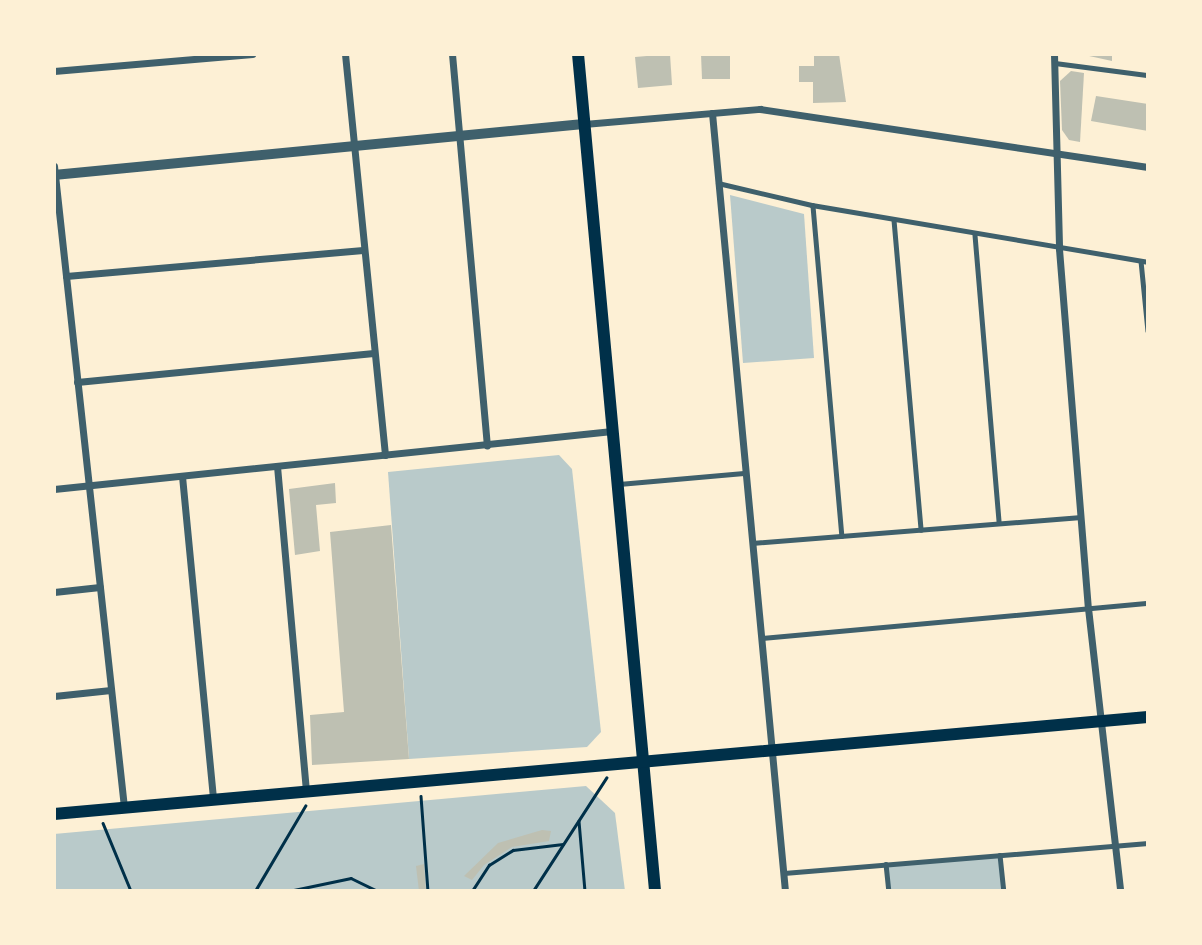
<!DOCTYPE html>
<html>
<head>
<meta charset="utf-8">
<style>
	body { margin:0 }
	#map { position:relative; width:1202px; height:945px; overflow:hidden; background:#fdf0d5; font-family:Montserrat,sans-serif }
	div>[style] { position:absolute }
	[style*='--x'] { left:calc(var(--x)*1px); top:calc(var(--y)*1px); width:calc(var(--w)*1px); rotate:calc(var(--a)*1deg) }
	.green>* { inset:0; background:#b9caca }
	.building>* { inset:0; background:#bec0b2 }
	.path>* { height:2.5px; margin:-1.25px; padding:0 1.25px; transform-origin:1.25px; border-radius:1.25px; background:#003049 }
	.service>* { height:4.5px; margin:-2.25px; padding:0 2.25px; transform-origin:2.25px; border-radius:2.25px; background:#3f606c }
	.minor>* { height:7px; margin:-3.5px; padding:0 3.5px; transform-origin:3.5px; border-radius:3.5px; background:#3f606c }
	.tertiary>* { height:10px; margin:-5px; padding:0 5px; transform-origin:5px; border-radius:5px; background:#3f606c }
	.secondary>* { height:12px; margin:-6px; padding:0 6px; transform-origin:6px; border-radius:6px; background:#003049 }
	span { translate:-50% -50%; white-space:nowrap; text-align:center; line-height:1.15; -webkit-text-stroke:7px #fdf0d5; paint-order:stroke }
	.frame { position:absolute; inset:0; border:56px solid #fdf0d5; pointer-events:none }
</style>
</head>
<body>
<div id="map">
	<div class="green">
		<div style="clip-path:polygon(730px 195px,804px 214px,814px 358px,743px 363px)"></div>
		<div style="clip-path:polygon(559px 455px,572px 469px,601px 732px,587px 747px,409px 759px,388px 472px)"></div>
		<div style="clip-path:polygon(586px 786px,615px 813px,625px 891px,54px 891px,54px 834px)"></div>
		<div style="clip-path:polygon(1000px 855px,1004px 891px,889px 891px,886px 864px)"></div>
	</div>
	<div class="building">
		<div style="clip-path:polygon(670px 54px,672px 85px,638px 88px,635px 57px)"></div>
		<div style="clip-path:polygon(701px 54px,730px 54px,730px 79px,702px 79px)"></div>
		<div style="clip-path:polygon(814px 54px,839px 54px,846px 102px,813px 103px,813px 82px,799px 82px,799px 66px,814px 66px)"></div>
		<div style="clip-path:polygon(1080px 54px,1112px 54px,1112px 61px)"></div>
		<div style="clip-path:polygon(1071px 71px,1084px 73px,1080px 142px,1069px 140px,1062px 130px,1060px 81px)"></div>
		<div style="clip-path:polygon(1096px 96px,1148px 104px,1148px 131px,1091px 121px)"></div>
		<div style="clip-path:polygon(335px 483px,336px 503px,316px 505px,320px 551px,295px 555px,289px 489px)"></div>
		<div style="clip-path:polygon(391px 525px,409px 759px,312px 765px,310px 715px,344px 712px,330px 532px)"></div>
		<div style="clip-path:polygon(542px 830px,551px 831px,549px 841px,512px 847px,484px 865px,472px 880px,464px 876px,498px 843px)"></div>
		<div style="clip-path:polygon(424px 864px,426px 891px,419px 891px,416px 866px)"></div>
	</div>
	<div class="path">
		<div style="--x:421;--y:796;--w:95;--a:85.8"></div>
		<div style="--x:579;--y:821;--w:70;--a:85.1"></div>
		<div style="--x:103;--y:823;--w:74;--a:67.6"></div>
		<div style="--x:255;--y:891;--w:99;--a:-59.5"></div>
		<div style="--x:289;--y:891;--w:63;--a:-11.8"></div>
		<div style="--x:351;--y:878;--w:30;--a:26"></div>
		<div style="--x:472;--y:891;--w:31;--a:-57"></div>
		<div style="--x:489;--y:865;--w:28;--a:-32"></div>
		<div style="--x:513;--y:850;--w:50;--a:-6.8"></div>
		<div style="--x:533;--y:891;--w:135;--a:-57.1"></div>
	</div>
	<div class="service">
		<div style="--x:1055;--y:63;--w:94;--a:7.4"></div>
		<div style="--x:718;--y:183;--w:97;--a:13.2"></div>
		<div style="--x:812;--y:205;--w:341;--a:9.6"></div>
		<div style="--x:813;--y:206;--w:331;--a:85"></div>
		<div style="--x:894;--y:220;--w:311;--a:85"></div>
		<div style="--x:975;--y:235;--w:289;--a:85.2"></div>
		<div style="--x:1141;--y:261;--w:70;--a:84.3"></div>
		<div style="--x:619;--y:484;--w:125;--a:-5"></div>
		<div style="--x:752;--y:543;--w:330;--a:-4.5"></div>
		<div style="--x:762;--y:638;--w:388;--a:-5.2"></div>
		<div style="--x:1000;--y:855;--w:36;--a:84"></div>
		<div style="--x:886;--y:864;--w:27;--a:84"></div>
		<div style="--x:784;--y:873;--w:365;--a:-4.7"></div>
	</div>
	<div class="minor">
		<div style="--x:345;--y:54;--w:403;--a:84.3"></div>
		<div style="--x:452;--y:54;--w:393;--a:84.9"></div>
		<div style="--x:1054;--y:54;--w:195;--a:88.5"></div>
		<div style="--x:1059;--y:249;--w:360;--a:85.4"></div>
		<div style="--x:1088;--y:608;--w:285;--a:83.5"></div>
		<div style="--x:54;--y:71;--w:199;--a:-4.9"></div>
		<div style="--x:712;--y:113;--w:781;--a:84.64"></div>
		<div style="--x:584;--y:124;--w:177;--a:-4.9"></div>
		<div style="--x:760;--y:109;--w:392;--a:8.5"></div>
		<div style="--x:54;--y:166;--w:645;--a:83.77"></div>
		<div style="--x:66;--y:276;--w:298;--a:-5"></div>
		<div style="--x:77;--y:382;--w:298;--a:-5.6"></div>
		<div style="--x:277;--y:466;--w:327;--a:84.9"></div>
		<div style="--x:182;--y:476;--w:325;--a:84.5"></div>
		<div style="--x:54;--y:489;--w:561;--a:-5.93"></div>
		<div style="--x:54;--y:592;--w:46;--a:-6.2"></div>
		<div style="--x:54;--y:696;--w:57;--a:-6"></div>
	</div>
	<div class="tertiary">
		<div style="--x:54;--y:175;--w:532;--a:-5.5"></div>
	</div>
	<div class="secondary">
		<div style="--x:578;--y:54;--w:841;--a:84.74"></div>
		<div style="--x:54;--y:814;--w:1098;--a:-5.07"></div>
	</div>
	<div class="frame"></div>
</div>
</body>
</html>
